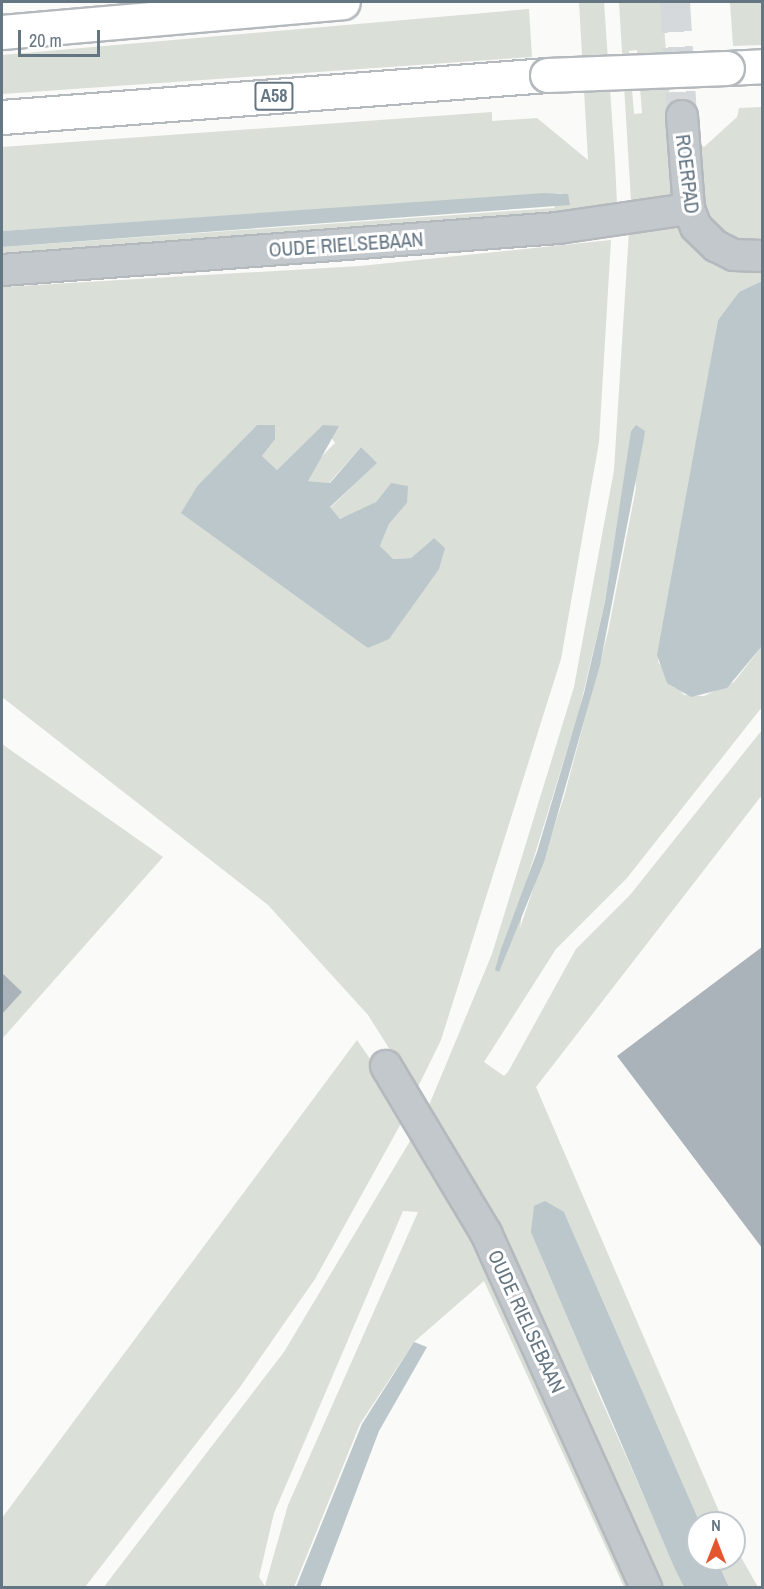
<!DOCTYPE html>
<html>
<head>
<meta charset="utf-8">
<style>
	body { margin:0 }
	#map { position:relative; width:764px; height:1589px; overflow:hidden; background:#fafaf8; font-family:"Archivo Narrow",sans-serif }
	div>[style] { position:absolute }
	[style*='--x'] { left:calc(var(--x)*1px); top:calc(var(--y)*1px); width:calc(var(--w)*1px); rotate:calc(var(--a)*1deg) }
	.green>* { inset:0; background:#dadfd7 }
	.water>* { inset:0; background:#bbc7cb }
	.building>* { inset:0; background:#aab3b9 }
	.street-tunnel>* { height:30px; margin-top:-15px; transform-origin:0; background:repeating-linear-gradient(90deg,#d5d9db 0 30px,transparent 0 45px) }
	.roads { filter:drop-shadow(2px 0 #b4b9bd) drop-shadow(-2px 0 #b4b9bd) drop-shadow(0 2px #b4b9bd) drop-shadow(0 -2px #b4b9bd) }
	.street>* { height:30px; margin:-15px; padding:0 15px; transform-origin:15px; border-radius:15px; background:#c3c8cc }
	.highway>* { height:33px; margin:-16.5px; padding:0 16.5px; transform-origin:16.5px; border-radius:16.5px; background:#fff }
	.bridges { filter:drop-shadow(2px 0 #b4b9bd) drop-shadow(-2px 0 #b4b9bd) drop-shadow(0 2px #b4b9bd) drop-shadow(0 -2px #b4b9bd) }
	.highway-bridge>* { height:33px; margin:-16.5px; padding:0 16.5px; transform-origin:16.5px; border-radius:16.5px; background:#fff }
	span { translate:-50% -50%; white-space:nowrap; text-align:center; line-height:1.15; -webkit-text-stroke:6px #fff; paint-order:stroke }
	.shield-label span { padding:2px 4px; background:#fff; border:2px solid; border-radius:4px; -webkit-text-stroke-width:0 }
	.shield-label { font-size:18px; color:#657683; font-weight:700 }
	.street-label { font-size:20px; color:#657683 }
	.frame { position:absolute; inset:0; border:3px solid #657683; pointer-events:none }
	.north { position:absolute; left:686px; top:1511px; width:60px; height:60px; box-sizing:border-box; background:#fff; border:2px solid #c1c8cd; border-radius:50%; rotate:0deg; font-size:16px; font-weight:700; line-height:24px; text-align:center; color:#657683 }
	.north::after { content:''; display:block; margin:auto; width:21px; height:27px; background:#e4572e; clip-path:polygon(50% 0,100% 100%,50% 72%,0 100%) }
	.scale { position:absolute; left:18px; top:30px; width:82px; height:27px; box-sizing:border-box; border:3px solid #657683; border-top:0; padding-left:8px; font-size:18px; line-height:21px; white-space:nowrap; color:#657683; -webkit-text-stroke:4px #fff; paint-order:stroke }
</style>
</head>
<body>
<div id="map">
	<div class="green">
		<div style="clip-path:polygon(579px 2px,604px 2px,615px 162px,617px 204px,610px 212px,2px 262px,2px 247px,554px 208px,562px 193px,2px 231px,2px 147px,492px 112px,492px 121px,537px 118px,588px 160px)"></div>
		<div style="clip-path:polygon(evenodd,619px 2px,662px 2px,677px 184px,667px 199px,631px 201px,619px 2px,637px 50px,642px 113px,634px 114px,629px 51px,637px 50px)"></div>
		<div style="clip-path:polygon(730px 2px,762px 2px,762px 45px,733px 46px)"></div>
		<div style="clip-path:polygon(529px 9px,532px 57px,2px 94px,2px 55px)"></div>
		<div style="clip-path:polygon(762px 107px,762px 249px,749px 249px,703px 224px,698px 142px,704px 147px,737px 117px,739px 108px)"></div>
		<div style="clip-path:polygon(evenodd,669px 220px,762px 264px,762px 281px,739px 292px,718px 320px,658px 662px,684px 695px,704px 696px,734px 682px,762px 646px,762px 707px,627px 878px,556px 949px,484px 1062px,504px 1076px,508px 1072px,576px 949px,630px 895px,762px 730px,762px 795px,536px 1087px,724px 1523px,700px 1523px,564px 1212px,592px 1379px,684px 1587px,656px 1587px,427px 1110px,492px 954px,574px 687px,614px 470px,629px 231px,669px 220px,632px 428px,636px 488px,608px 632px,564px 797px,520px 928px,526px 883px,579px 711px,605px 602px,632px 428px)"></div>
		<div style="clip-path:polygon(evenodd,611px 240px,599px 442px,561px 659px,441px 1040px,416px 1091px,368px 1015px,268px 905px,2px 697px,2px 287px,360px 266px,611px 240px,257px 425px,274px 425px,274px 439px,262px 456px,277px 470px,323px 426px,335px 443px,316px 462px,308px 481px,329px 483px,361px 447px,376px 463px,330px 508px,340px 519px,354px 515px,376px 502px,391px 483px,407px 503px,389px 524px,380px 546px,392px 559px,411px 558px,434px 538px,368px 648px,198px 485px,257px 425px)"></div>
		<div style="clip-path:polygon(2px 744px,163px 857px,2px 1039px)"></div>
		<div style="clip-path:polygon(357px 1040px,403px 1107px,404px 1118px,315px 1279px,240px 1387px,85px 1587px,2px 1587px,2px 1518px)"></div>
		<div style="clip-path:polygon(evenodd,413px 1136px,463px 1211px,637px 1587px,624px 1587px,484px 1281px,414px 1342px,360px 1424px,294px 1587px,103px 1588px,284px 1352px,413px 1136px,403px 1211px,418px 1212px,288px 1505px,265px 1586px,259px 1577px,274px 1513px,403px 1211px)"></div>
		<div style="clip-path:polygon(734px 1545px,758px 1587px,729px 1587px,716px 1559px,734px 1559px)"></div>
	</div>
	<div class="water">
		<div style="clip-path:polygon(544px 193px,568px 194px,570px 205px,2px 247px,2px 231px)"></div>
		<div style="clip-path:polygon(762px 281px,762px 646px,727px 688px,691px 697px,667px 683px,657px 655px,718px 320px,739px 292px)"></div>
		<div style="clip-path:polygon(257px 425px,275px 425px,275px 439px,262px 456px,277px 470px,323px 425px,339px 426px,308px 481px,330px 483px,361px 447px,377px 463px,330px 507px,340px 519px,376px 502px,391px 483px,408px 486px,407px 503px,389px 524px,380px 546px,393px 559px,411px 558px,434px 538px,445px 548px,439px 569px,389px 639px,368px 648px,181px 513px,198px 485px)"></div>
		<div style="clip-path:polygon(636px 425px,645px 431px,643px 443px,600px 665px,544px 862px,499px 972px,495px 970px,500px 952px,537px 852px,584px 693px,605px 602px,631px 431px)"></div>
		<div style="clip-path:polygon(545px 1201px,564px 1212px,700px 1523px,698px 1559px,716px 1559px,729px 1587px,684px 1587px,675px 1569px,531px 1232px,534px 1206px)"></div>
		<div style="clip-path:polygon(414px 1342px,427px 1347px,379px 1431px,320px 1587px,296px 1587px,362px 1424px)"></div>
	</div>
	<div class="building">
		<div style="clip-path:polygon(762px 947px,762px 1248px,617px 1056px)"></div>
		<div style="clip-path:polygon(2px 973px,22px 992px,2px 1014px)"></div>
	</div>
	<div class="street-tunnel">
		<div style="--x:675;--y:2;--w:114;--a:86.5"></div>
	</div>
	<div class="roads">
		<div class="street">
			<div style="--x:682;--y:116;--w:93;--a:85.7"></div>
			<div style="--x:689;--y:209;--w:19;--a:69"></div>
			<div style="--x:696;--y:227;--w:28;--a:44"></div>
			<div style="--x:716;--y:246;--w:20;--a:27"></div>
			<div style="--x:734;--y:255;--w:28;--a:2"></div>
			<div style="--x:2;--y:270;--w:558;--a:-4.32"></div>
			<div style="--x:558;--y:228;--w:132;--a:-8.3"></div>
			<div style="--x:386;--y:1066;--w:195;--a:59.1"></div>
			<div style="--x:486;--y:1233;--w:389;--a:65.7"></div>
		</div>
		<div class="highway">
			<div style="--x:2;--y:32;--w:342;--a:-5"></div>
			<div style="--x:727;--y:68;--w:35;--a:-3"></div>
			<div style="--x:2;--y:117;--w:547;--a:-4.41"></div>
		</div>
	</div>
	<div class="bridges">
		<div class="highway-bridge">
			<div style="--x:547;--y:75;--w:180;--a:-2.2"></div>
		</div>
	</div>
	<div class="shield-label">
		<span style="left:274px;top:96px">A58</span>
	</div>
	<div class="street-label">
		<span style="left:688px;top:174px;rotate:83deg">ROERPAD</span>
		<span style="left:346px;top:244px;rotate:-4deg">OUDE RIELSEBAAN</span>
		<span style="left:527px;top:1321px;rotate:65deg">OUDE RIELSEBAAN</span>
	</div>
	<div class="frame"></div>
	<div class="north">N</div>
	<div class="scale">20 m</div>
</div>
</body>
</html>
